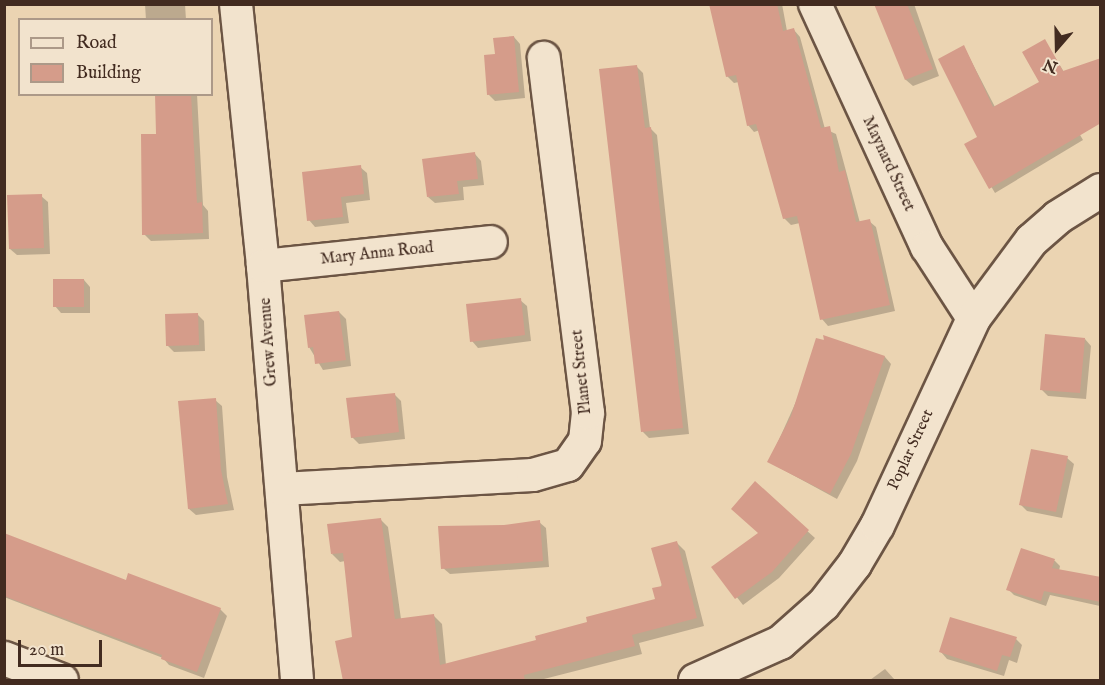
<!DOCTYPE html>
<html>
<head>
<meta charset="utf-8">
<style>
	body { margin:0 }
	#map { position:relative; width:1105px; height:685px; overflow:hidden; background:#ebd4b2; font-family:"IM FELL English",serif }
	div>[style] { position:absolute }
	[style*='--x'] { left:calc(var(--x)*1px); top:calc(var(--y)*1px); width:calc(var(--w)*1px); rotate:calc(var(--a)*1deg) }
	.shadow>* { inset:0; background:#0003 }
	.building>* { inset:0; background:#d59c8a }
	.roads { filter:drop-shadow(2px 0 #6c5544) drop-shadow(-2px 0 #6c5544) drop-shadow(0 2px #6c5544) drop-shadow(0 -2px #6c5544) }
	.minor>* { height:32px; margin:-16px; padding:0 16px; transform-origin:16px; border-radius:16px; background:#f2e3cd }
	.tertiary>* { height:33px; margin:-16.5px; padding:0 16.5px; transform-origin:16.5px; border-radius:16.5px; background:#f2e3cd }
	span { translate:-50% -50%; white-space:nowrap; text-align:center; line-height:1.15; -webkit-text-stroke:4.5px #f2e3cd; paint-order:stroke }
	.street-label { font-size:16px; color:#422b20 }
	.frame { position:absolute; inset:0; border:6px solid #422b20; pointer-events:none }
	.legend { position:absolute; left:18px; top:18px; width:195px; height:78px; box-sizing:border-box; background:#f2e3cd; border:2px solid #ac9988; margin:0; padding:8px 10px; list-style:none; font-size:18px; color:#422b20 }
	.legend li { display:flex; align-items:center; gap:12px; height:30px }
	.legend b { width:30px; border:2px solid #ac9988 }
	.north { position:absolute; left:1027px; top:18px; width:60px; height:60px; -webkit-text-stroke:4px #f2e3cd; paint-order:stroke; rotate:200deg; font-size:16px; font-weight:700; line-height:24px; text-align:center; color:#422b20 }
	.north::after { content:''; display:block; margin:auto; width:21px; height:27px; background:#422b20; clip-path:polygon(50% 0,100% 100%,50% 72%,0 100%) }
	.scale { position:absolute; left:18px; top:640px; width:84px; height:27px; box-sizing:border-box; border:3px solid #422b20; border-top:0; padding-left:8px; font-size:18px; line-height:21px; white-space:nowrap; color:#422b20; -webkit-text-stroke:4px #f2e3cd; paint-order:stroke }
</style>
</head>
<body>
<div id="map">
	<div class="shadow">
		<div style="clip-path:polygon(145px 4px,185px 4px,186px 20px,146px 20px)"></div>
		<div style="clip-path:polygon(711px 4px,782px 4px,787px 31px,794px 30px,800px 37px,825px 129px,836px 134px,860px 223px,869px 221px,876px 227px,895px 311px,828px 326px,822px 319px,800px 223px,791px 225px,784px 218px,760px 130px,754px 132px,748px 125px,739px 82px,734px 83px,727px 76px)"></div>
		<div style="clip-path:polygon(876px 4px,914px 4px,939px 76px,913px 86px,906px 80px)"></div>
		<div style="clip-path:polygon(514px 37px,520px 44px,525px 98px,495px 101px,488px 94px,496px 56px)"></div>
		<div style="clip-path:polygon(1045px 41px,1064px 72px,1076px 128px,1083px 140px,995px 193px,966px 144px,979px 138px,964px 47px,995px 107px,1041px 82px)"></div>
		<div style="clip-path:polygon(636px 66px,643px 73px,650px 128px,657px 135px,689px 434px,649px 438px,643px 432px)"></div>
		<div style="clip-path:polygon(156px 94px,197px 94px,203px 205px,208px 211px,209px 239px,151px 241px,144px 234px,158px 135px)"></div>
		<div style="clip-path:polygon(475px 154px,481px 161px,484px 185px,463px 187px,464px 200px,435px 203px,428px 197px)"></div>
		<div style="clip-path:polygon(360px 167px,367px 173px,370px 200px,346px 203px,349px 223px,315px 227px,309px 220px)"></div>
		<div style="clip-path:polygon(41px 196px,48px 202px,50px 254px,17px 255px,10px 249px)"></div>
		<div style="clip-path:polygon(84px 280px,90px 287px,90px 313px,61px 313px,55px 306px)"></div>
		<div style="clip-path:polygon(520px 300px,527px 306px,531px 341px,478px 348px,472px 341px)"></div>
		<div style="clip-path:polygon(339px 312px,346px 319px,351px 366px,323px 370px,309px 347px)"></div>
		<div style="clip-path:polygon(197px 314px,204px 321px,205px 351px,174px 352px,167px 345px)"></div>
		<div style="clip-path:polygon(825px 337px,885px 357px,891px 364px,857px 461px,837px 499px,769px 462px)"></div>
		<div style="clip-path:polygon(1085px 339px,1091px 346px,1086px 399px,1048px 396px,1041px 389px)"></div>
		<div style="clip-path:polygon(394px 394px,401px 401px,405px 439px,359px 444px,352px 437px)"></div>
		<div style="clip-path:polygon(215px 400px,222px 406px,227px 477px,234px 510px,196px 515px,189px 509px)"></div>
		<div style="clip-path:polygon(1067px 458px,1074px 464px,1062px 518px,1027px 511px,1021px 505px)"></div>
		<div style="clip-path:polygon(755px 484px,815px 538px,779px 578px,743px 605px,714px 568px,760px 533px)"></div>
		<div style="clip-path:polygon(380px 519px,388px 527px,401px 619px,434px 616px,442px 624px,446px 665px,538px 641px,656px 600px,677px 543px,685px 551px,704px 626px,639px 643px,642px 654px,540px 680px,345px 680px,354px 638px,345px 561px,340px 562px,332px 554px)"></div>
		<div style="clip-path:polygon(539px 522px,546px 528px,549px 567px,450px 574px,443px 568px,504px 527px)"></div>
		<div style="clip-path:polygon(4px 536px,127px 582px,220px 609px,227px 616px,204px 678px,169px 665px,163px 658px,4px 597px)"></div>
		<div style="clip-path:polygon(1022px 550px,1055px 561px,1060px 566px,1059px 571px,1100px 579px,1100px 606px,1050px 595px,1046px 606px,1014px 595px,1008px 589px)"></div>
		<div style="clip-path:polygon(1016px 639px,1022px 645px,1017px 663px,1009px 660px,1004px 676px,947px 659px,941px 652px)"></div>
		<div style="clip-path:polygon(885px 669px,895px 680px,870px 680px)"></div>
	</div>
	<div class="building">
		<div style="clip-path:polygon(709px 4px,777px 4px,783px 31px,794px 28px,821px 128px,830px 126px,839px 172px,845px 170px,856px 222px,870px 219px,890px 305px,820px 320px,797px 216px,783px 219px,756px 124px,747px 126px,736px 75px,726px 77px)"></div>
		<div style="clip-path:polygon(874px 4px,907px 4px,933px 69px,905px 80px)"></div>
		<div style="clip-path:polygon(514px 36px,519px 92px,487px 95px,484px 55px,495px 54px,493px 38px)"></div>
		<div style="clip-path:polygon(1045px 39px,1063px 71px,1101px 58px,1101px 123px,989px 189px,964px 144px,977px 137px,938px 59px,964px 45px,993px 107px,1039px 82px,1022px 52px)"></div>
		<div style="clip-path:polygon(637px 65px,645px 128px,651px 127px,683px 428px,641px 432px,599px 69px)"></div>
		<div style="clip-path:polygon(155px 94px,191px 94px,197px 203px,202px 202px,203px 233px,142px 235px,141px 134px,156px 134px)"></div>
		<div style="clip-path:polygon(475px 152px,478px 179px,457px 181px,459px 194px,427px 197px,422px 159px)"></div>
		<div style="clip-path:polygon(361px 165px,364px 194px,341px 197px,343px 217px,307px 221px,302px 172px)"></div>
		<div style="clip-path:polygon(42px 194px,44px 248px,9px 249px,7px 195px)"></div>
		<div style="clip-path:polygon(53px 279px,84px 279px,84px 307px,53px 307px)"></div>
		<div style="clip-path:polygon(521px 298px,525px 335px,470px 342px,466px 304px)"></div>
		<div style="clip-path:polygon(339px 311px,346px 360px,315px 364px,313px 347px,308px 348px,304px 315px)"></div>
		<div style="clip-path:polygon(198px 313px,199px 345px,166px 346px,165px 314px)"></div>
		<div style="clip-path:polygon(1045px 334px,1085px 338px,1080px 393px,1040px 390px)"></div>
		<div style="clip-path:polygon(823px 335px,885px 356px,851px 454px,830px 494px,767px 462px,791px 416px,816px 338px,824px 340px)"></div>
		<div style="clip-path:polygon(395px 393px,399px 432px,351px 438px,346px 398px)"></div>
		<div style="clip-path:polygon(216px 398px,221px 470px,228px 504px,188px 509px,178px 401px)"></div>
		<div style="clip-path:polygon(1031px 449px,1068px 456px,1056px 512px,1019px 505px)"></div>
		<div style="clip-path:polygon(755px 481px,809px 530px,772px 572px,735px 599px,711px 567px,758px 533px,731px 509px)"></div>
		<div style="clip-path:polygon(381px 518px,395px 619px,434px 614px,440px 665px,536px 640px,535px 636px,587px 622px,586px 617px,655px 599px,652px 588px,662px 586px,651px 548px,677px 541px,697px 618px,632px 635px,635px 646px,524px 675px,525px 681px,343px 681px,335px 641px,352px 637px,343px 553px,331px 554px,327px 524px)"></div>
		<div style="clip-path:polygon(540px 520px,543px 561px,441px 569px,438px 526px,504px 525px)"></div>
		<div style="clip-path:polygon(4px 533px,126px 580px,128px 573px,221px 608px,197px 672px,161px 659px,162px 655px,4px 596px)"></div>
		<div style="clip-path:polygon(1021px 548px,1055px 559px,1052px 568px,1101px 577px,1101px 602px,1044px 591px,1041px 601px,1006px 590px)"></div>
		<div style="clip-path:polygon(950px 617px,1017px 637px,1010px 657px,1002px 655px,997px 671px,939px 652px)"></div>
	</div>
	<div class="roads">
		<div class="minor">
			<div style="--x:236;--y:4;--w:263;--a:84.1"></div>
			<div style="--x:263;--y:266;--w:415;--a:85.3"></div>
			<div style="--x:815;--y:4;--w:268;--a:65.3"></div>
			<div style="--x:927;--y:247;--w:85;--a:57.1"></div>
			<div style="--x:263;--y:266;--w:229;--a:-6"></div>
			<div style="--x:282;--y:489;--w:251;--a:-3.2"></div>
			<div style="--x:533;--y:475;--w:36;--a:-16"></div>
			<div style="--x:568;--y:465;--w:29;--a:-55"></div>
			<div style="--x:585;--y:441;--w:28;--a:-84"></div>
			<div style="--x:588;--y:413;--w:358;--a:-97.1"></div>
		</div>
		<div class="tertiary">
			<div style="--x:4;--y:658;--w:61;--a:21.1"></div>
			<div style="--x:695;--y:680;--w:93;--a:-24.1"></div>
			<div style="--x:780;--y:642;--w:57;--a:-41.5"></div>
			<div style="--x:823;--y:604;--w:51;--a:-52.2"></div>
			<div style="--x:854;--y:564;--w:45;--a:-59.5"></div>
			<div style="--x:877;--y:525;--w:228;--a:-65.1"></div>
			<div style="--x:973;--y:318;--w:97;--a:-53.4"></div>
			<div style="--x:1031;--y:240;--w:35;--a:-41"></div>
			<div style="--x:1057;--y:217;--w:51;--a:-32.1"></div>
		</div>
	</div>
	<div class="street-label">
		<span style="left:888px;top:164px;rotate:65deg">Maynard Street</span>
		<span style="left:377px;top:254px;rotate:-6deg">Mary Anna Road</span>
		<span style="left:269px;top:342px;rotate:-94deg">Grew Avenue</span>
		<span style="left:582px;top:372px;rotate:-96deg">Planet Street</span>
		<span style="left:911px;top:450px;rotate:-65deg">Poplar Street</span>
	</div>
	<div class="frame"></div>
	<ul class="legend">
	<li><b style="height:8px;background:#f2e3cd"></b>Road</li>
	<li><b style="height:16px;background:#d59c8a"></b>Building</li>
	</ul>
	<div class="north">N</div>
	<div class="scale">20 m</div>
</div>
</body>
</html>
